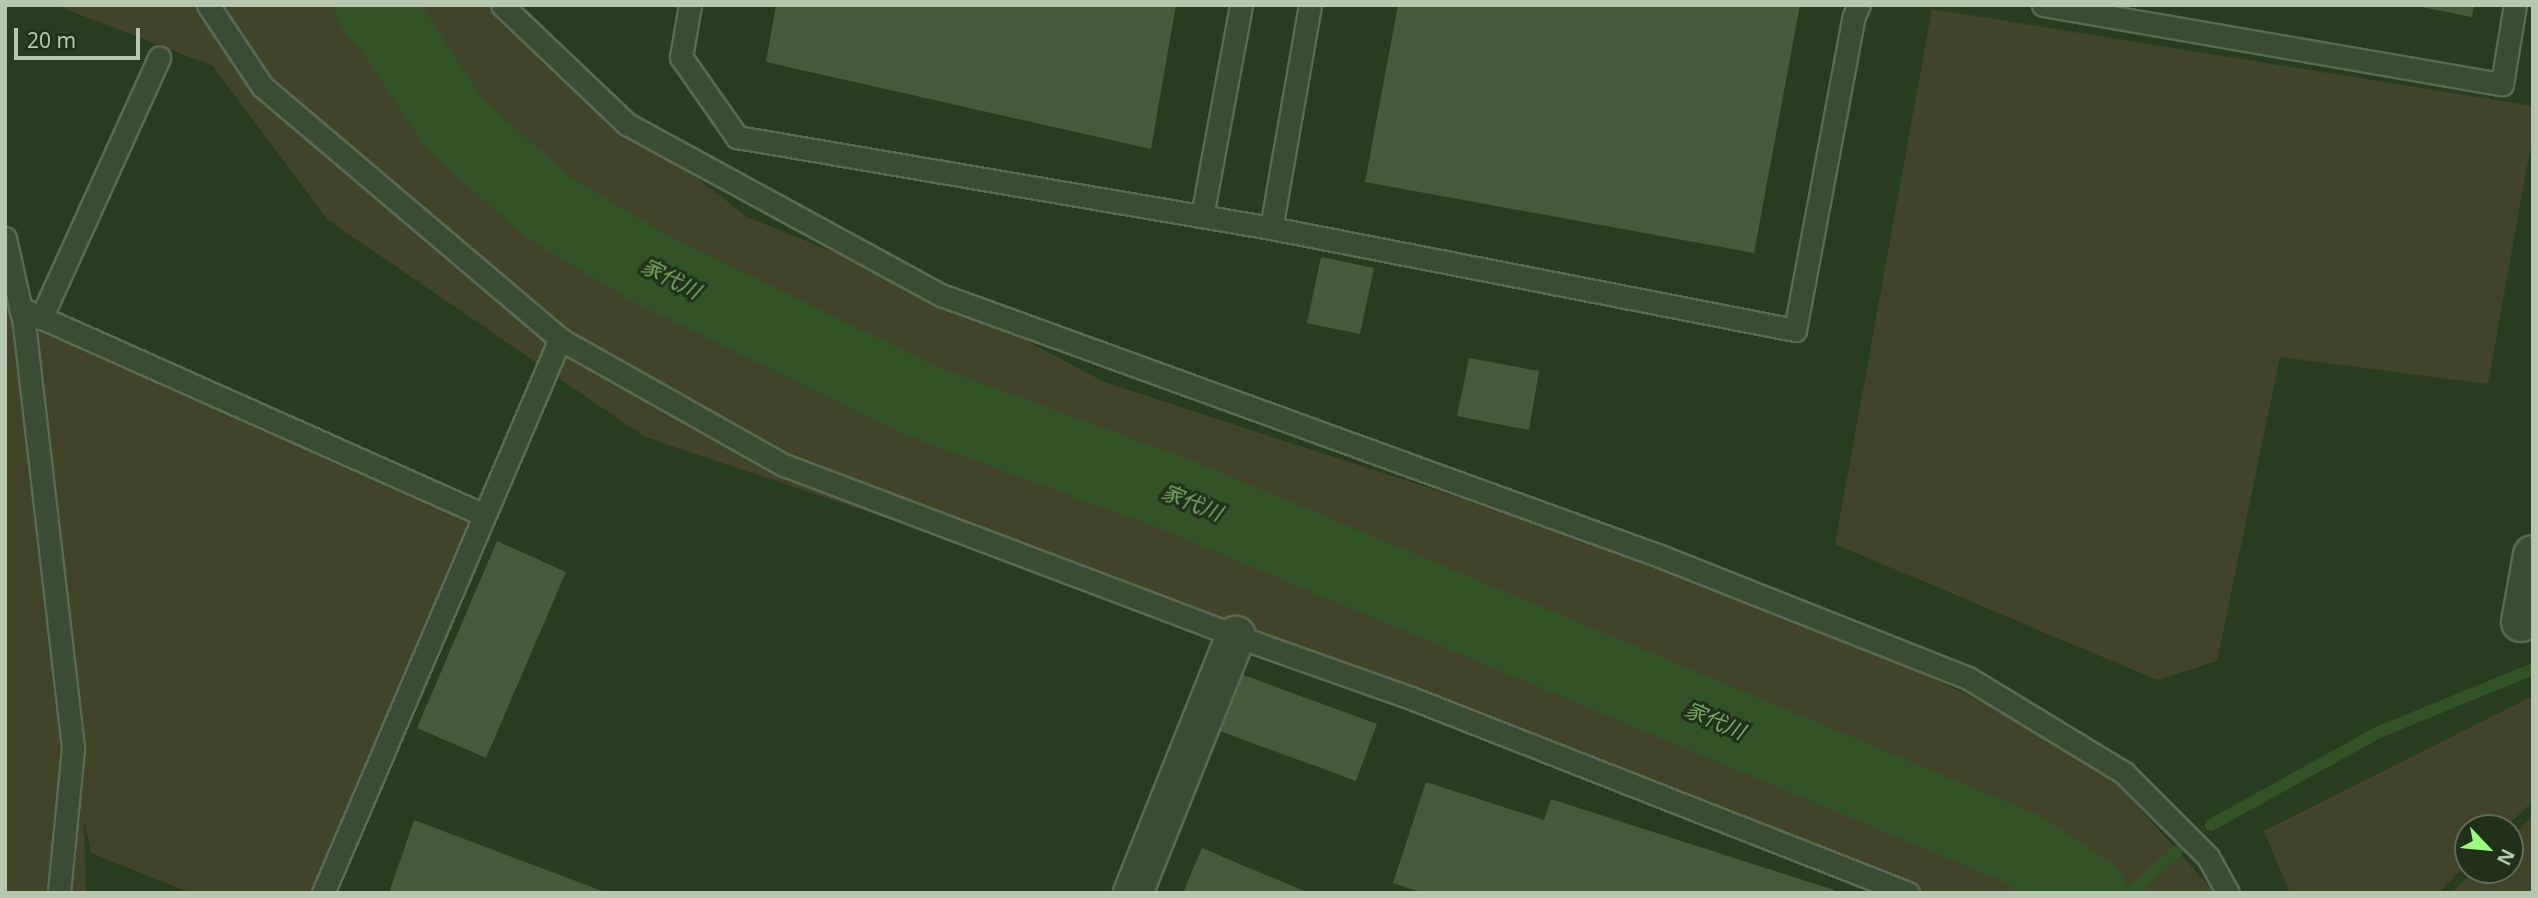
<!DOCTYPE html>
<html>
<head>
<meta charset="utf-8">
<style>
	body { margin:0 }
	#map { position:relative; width:2538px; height:898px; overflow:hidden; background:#283c20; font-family:"Noto Sans","Noto Sans JP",sans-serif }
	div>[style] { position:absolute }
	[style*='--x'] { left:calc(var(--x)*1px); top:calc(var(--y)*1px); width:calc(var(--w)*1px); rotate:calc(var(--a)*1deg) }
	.green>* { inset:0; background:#42442a }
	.stream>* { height:12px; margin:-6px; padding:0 6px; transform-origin:6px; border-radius:6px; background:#315325 }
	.river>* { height:75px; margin:-37.5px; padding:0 37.5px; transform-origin:37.5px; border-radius:37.5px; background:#315325 }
	.building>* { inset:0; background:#455b3c }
	.roads { filter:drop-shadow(2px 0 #586a52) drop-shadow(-2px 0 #586a52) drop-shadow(0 2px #586a52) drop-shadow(0 -2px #586a52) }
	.service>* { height:21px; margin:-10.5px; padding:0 10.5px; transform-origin:10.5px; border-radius:10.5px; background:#3a4c34 }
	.minor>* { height:38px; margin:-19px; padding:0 19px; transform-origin:19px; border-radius:19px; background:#3a4c34 }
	span { translate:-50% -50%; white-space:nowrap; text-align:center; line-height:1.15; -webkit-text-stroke:6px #203019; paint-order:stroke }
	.water-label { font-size:21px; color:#79aa65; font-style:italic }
	.frame { position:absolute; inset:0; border:7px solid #b5c8af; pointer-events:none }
	.north { position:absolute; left:2454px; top:814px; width:70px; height:70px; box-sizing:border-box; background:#203019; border:2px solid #5c6d55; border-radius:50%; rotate:116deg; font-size:19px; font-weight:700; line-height:28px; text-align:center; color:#b5c8af }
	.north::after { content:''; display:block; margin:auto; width:24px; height:32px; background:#9dff7d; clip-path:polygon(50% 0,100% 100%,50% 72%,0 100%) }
	.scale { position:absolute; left:14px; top:28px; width:126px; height:32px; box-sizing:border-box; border:4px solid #b5c8af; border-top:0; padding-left:9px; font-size:21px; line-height:24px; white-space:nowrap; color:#b5c8af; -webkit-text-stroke:5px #203019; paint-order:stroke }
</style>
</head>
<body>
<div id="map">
	<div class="green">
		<div style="clip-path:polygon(55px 5px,497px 5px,627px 123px,747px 217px,941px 295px,1104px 382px,1763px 597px,2091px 754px,2215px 893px,1874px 893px,1881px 869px,1308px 660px,645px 437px,328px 220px,213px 66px)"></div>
		<div style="clip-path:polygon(1932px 9px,2533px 106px,2533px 133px,2488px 384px,2280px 357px,2217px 661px,2157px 680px,1835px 544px)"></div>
		<div style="clip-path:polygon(5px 294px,473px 522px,322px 893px,191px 893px,91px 853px,84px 820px,86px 893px,5px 893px)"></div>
		<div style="clip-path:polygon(2533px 696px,2533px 801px,2505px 828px,2468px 828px,2468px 863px,2438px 893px,2290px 893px,2264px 831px)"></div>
		<div style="clip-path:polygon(2533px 816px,2533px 893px,2451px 893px,2476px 870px,2510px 870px,2510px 838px)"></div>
	</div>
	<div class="stream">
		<div style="--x:2211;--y:825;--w:192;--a:-29"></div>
		<div style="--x:2379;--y:732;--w:166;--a:-22.2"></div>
		<div style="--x:2131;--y:893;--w:62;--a:-42.4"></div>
	</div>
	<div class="river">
		<div style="--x:371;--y:5;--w:35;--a:50"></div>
		<div style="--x:394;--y:32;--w:108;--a:56.8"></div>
		<div style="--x:453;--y:122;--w:124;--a:42.1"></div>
		<div style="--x:545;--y:205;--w:118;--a:31.1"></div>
		<div style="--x:646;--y:266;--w:305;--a:26.1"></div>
		<div style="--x:920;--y:400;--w:280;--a:20.2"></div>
		<div style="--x:1183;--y:497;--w:911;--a:22.74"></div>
		<div style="--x:2023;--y:849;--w:79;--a:33.7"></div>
	</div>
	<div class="building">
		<div style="clip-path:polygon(776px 5px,1176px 5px,1151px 149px,766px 62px)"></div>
		<div style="clip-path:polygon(1398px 5px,1800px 5px,1754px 253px,1365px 182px)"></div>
		<div style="clip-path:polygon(2412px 5px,2474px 5px,2472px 17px)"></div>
		<div style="clip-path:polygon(1321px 257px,1374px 268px,1360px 334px,1307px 323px)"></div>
		<div style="clip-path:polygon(1469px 358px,1539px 371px,1529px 430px,1457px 416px)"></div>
		<div style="clip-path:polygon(497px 541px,566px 572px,486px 758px,417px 728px)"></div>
		<div style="clip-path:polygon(1230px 670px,1377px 724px,1356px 781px,1209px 727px)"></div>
		<div style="clip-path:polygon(1426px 782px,1544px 820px,1551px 799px,1834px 890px,1833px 893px,1424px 893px,1393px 883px)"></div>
		<div style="clip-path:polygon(414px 820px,605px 892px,605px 893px,389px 893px)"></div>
		<div style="clip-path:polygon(1202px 848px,1309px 893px,1183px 893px)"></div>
	</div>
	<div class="roads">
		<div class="service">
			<div style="--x:208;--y:5;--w:97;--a:56.3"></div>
			<div style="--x:262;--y:86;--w:391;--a:40.3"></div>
			<div style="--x:560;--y:339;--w:257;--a:29.4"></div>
			<div style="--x:784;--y:465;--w:483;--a:20.7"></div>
			<div style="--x:1236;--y:636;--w:186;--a:19.5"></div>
			<div style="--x:1411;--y:698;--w:534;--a:21.42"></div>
			<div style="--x:502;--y:5;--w:173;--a:43.6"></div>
			<div style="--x:627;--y:124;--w:358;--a:28.6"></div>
			<div style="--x:941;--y:295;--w:765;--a:19.95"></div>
			<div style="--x:1660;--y:556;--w:331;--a:21.6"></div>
			<div style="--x:1968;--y:678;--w:183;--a:31.3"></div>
			<div style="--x:2124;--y:773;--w:119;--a:45"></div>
			<div style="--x:2208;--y:857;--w:41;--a:60.9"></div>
			<div style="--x:690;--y:5;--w:53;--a:99.8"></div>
			<div style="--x:681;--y:57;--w:98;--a:55"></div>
			<div style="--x:737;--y:137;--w:542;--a:9.67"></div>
			<div style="--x:1310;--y:5;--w:226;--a:99.9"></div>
			<div style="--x:1271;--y:228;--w:534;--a:11.02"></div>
			<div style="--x:1795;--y:330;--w:319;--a:-79.4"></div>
			<div style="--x:1854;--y:16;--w:12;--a:-66"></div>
			<div style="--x:2043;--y:5;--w:466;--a:9.8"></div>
			<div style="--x:2502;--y:84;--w:80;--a:-80.7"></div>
			<div style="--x:1202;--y:216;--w:215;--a:-79.5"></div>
			<div style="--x:5;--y:238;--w:88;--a:77.5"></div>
			<div style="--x:24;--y:324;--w:428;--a:83.4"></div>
			<div style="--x:73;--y:749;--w:145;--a:95.6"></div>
			<div style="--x:20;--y:308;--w:508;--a:24.04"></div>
			<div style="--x:41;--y:318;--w:286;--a:-65.6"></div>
			<div style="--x:323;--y:893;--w:603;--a:-66.84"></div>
		</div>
		<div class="minor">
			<div style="--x:2521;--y:622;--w:68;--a:-79.8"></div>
			<div style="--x:1133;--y:893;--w:277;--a:-68.2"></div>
		</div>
	</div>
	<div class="water-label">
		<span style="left:671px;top:278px;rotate:27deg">家代川</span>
		<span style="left:1192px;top:502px;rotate:22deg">家代川</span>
		<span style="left:1715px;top:720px;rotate:23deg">家代川</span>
	</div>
	<div class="frame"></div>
	<div class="north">N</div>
	<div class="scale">20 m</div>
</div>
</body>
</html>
